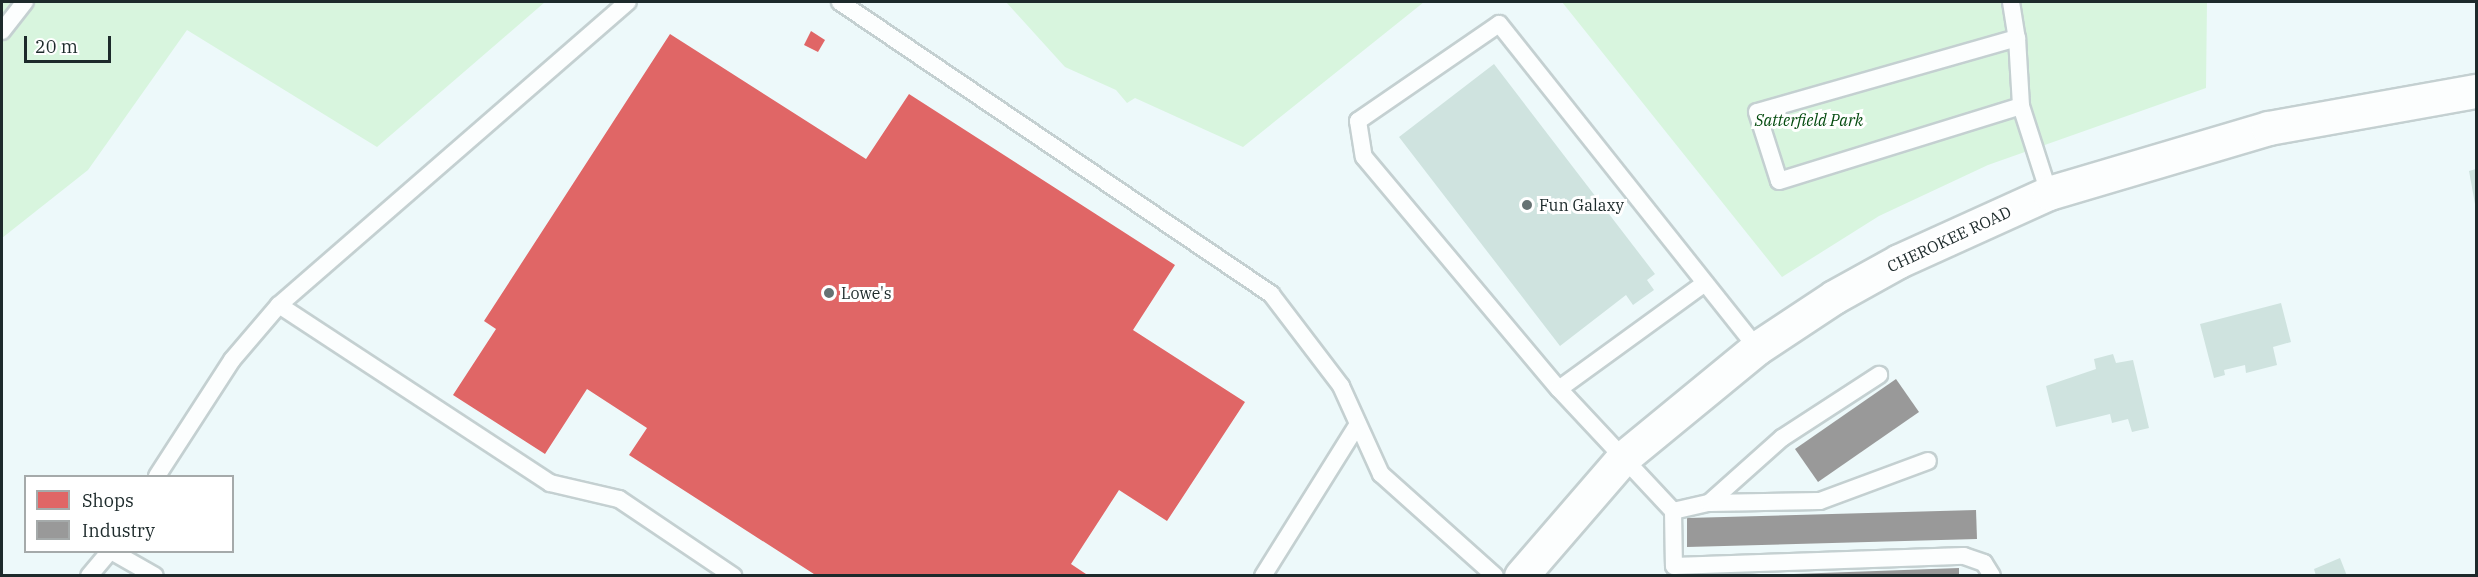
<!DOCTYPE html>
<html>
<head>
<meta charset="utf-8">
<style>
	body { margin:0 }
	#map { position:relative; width:2478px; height:577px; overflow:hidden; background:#edf9fa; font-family:"IBM Plex Serif",serif }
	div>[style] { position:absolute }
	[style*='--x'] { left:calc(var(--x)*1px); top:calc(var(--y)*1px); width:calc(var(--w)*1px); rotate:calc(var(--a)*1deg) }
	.green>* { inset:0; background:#d8f5de }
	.shops>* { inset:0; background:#e06666 }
	.industry>* { inset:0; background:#999 }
	.building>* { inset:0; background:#cfe3df }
	.roads { filter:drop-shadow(2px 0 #c4d0d1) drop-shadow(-2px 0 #c4d0d1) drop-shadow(0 2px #c4d0d1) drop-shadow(0 -2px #c4d0d1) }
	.lane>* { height:16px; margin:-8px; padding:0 8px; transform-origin:8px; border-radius:8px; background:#fcfefe }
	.secondary>* { height:33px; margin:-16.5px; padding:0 16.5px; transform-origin:16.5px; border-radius:16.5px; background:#fcfefe }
	.dots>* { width:16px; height:16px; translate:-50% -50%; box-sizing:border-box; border:3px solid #fff; border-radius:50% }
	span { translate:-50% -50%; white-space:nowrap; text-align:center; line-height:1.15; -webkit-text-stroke:6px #fff; paint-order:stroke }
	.park-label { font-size:16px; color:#054c10; font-style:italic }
	.poi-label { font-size:16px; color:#1d2a2b }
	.left { translate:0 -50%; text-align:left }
	.street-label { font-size:16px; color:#1d2a2b }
	.frame { position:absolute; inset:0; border:3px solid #1d2a2b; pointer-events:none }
	.legend { position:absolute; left:24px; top:475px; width:210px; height:78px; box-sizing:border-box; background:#fff; border:2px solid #a5aaaa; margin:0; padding:8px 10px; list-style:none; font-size:18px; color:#1d2a2b }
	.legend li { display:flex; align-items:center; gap:12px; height:30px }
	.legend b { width:30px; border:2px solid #a5aaaa }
	.scale { position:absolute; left:24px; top:36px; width:87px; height:27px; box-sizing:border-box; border:3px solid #1d2a2b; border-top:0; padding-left:8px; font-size:18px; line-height:21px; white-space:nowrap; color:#1d2a2b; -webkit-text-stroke:4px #fff; paint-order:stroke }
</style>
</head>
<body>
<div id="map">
	<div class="green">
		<div style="clip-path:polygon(2px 2px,545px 2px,377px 147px,187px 30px,88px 170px,2px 238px)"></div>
		<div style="clip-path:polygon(1006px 2px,1424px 2px,1243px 147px,1135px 98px,1127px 103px,1116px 90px,1065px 67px)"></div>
		<div style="clip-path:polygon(1562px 2px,2207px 2px,2206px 88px,1988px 165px,1879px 216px,1782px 277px)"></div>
	</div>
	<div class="shops">
		<div style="clip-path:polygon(811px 31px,825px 40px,818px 52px,804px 45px)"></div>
		<div style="clip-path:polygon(670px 34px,866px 159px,909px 94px,1175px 265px,1133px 330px,1245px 402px,1167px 521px,1119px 490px,1071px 564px,1089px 576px,817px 576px,629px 455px,647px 428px,587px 389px,545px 454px,453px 395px,496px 329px,484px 321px)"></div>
	</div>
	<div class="industry">
		<div style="clip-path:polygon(1896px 379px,1919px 412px,1818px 482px,1795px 449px)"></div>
		<div style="clip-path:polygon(1976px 510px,1977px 539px,1687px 547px,1687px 518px)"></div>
		<div style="clip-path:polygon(1959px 568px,1959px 576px,1794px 576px,1794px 574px)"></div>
	</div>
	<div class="building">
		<div style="clip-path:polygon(1494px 64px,1655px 274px,1647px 280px,1654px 290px,1633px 305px,1626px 295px,1560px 346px,1399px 137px)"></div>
		<div style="clip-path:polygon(2476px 169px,2476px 204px,2475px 204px,2469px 171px)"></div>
		<div style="clip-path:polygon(2281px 303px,2291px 342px,2273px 347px,2277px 365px,2246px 373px,2245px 365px,2224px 370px,2225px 375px,2214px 378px,2200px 324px)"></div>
		<div style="clip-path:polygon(2113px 354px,2116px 363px,2133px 360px,2149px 428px,2132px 432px,2128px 419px,2112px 423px,2110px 414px,2056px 427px,2046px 386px,2096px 369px,2094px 359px)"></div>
		<div style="clip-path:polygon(2340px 558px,2347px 576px,2316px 576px,2314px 569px)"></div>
	</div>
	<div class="roads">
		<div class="lane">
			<div style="--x:840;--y:2;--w:521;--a:34.12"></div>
			<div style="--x:1271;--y:294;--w:116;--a:52.7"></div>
			<div style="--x:1341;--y:386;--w:97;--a:65.6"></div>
			<div style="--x:1381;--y:474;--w:153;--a:41.8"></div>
			<div style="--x:2011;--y:2;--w:36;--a:81"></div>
			<div style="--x:2017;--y:38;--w:68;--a:86.6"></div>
			<div style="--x:2021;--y:106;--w:91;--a:72.2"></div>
			<div style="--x:2;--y:31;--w:37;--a:-52"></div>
			<div style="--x:2017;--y:38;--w:270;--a:164.1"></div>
			<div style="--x:1757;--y:112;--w:72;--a:72.3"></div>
			<div style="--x:1779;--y:181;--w:253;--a:-17.2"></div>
			<div style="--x:279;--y:305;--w:324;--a:33.3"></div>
			<div style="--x:550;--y:483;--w:71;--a:13.1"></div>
			<div style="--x:619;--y:499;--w:138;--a:34"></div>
			<div style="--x:1757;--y:348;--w:414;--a:-128.5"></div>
			<div style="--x:1499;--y:24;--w:171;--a:145.5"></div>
			<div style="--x:1358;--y:121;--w:36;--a:81"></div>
			<div style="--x:1364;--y:157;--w:303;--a:50"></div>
			<div style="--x:1559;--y:389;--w:167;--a:46.9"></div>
			<div style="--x:1673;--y:511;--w:37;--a:-13"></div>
			<div style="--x:1709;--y:503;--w:111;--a:-1"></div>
			<div style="--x:1820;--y:501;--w:115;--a:-20.3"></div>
			<div style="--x:1559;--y:389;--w:180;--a:-36"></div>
			<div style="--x:157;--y:476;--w:138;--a:-57.1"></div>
			<div style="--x:232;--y:360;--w:72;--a:-49.5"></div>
			<div style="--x:279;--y:305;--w:462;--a:-41"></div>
			<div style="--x:1709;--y:503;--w:98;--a:-41.7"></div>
			<div style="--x:1782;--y:438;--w:116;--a:-33"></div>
			<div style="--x:1673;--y:511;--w:55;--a:89"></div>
			<div style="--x:1674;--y:566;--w:290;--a:-2"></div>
			<div style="--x:1964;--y:556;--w:21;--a:19"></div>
			<div style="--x:1984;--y:563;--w:15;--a:58"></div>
			<div style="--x:113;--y:552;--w:48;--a:29.7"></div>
			<div style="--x:89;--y:576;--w:31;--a:-50"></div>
			<div style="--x:1263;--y:576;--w:179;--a:-58"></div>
		</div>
		<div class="secondary">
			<div style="--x:1521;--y:576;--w:156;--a:-49.2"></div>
			<div style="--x:1623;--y:458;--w:173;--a:-39.4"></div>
			<div style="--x:1757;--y:348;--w:92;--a:-33.5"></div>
			<div style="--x:1834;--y:297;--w:74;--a:-29"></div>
			<div style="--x:1899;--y:261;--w:165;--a:-24.4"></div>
			<div style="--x:2049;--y:193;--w:228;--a:-16.5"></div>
			<div style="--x:2268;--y:128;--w:211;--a:-10.1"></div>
		</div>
	</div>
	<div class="dots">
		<div style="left:1527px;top:205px;background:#667273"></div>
		<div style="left:829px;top:293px;background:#667273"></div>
	</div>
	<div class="park-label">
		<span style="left:1809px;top:120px">Satterfield Park</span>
	</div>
	<div class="poi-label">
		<span class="left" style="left:1539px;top:205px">Fun Galaxy</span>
		<span class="left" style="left:841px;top:293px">Lowe's</span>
	</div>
	<div class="street-label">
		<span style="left:1949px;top:239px;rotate:-25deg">CHEROKEE ROAD</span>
	</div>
	<div class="frame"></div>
	<ul class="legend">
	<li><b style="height:16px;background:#e06666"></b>Shops</li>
	<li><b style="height:16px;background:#999"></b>Industry</li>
	</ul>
	<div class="scale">20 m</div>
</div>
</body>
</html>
